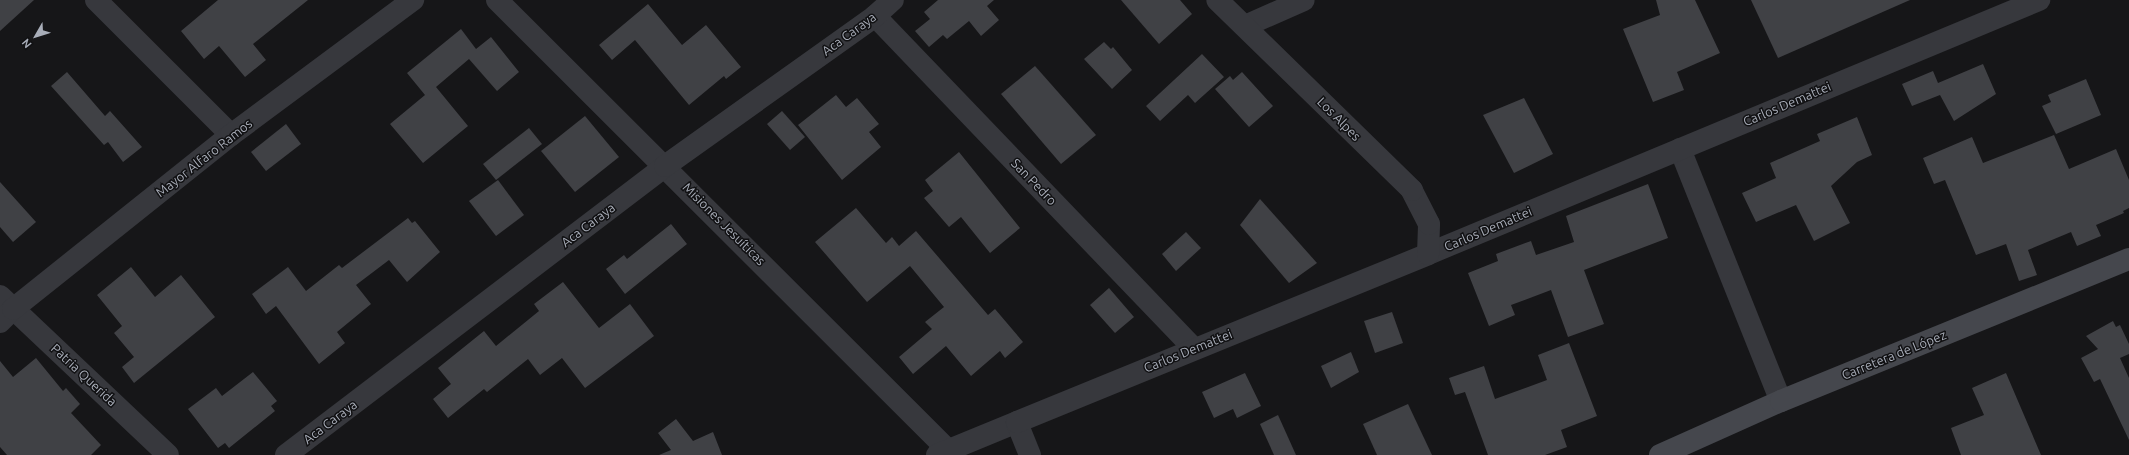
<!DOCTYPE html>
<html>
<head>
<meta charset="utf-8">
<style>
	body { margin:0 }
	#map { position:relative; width:2129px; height:455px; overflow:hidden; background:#161618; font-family:Ubuntu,sans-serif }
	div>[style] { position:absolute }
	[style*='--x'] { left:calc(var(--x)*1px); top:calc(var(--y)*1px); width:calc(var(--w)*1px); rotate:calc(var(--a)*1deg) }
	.building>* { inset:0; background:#404145 }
	.minor>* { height:22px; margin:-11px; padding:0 11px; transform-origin:11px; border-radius:11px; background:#37383d }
	.tertiary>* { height:22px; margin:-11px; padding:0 11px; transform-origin:11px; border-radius:11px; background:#37383d }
	.secondary>* { height:22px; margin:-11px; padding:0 11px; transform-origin:11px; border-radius:11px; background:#45474d }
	span { translate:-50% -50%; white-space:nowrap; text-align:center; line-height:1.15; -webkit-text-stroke:3px #111113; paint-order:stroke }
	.street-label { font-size:13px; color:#a8adb8 }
	.north { position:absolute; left:16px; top:16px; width:40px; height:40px; -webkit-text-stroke:3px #111113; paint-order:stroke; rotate:231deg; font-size:11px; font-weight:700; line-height:16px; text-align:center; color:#a8adb8 }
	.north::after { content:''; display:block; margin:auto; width:14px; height:18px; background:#a8adb8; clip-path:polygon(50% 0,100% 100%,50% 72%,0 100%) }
</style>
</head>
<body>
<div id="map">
	<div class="building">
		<div style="clip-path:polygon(0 0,34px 0,0 31px)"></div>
		<div style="clip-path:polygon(218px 0,308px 0,253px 44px,266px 60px,245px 77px,219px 46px,204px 59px,181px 31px)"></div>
		<div style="clip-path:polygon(938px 0,994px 0,987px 6px,999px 20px,981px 36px,969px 21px,947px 39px,943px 35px,929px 47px,915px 31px,930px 19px,924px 12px)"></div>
		<div style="clip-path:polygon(1121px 0,1180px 0,1192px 14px,1159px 44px)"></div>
		<div style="clip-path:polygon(1656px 0,1695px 0,1720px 53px,1677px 72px,1684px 90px,1653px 102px,1623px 29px,1660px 15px)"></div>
		<div style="clip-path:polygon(1751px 0,1910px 0,1778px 58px)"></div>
		<div style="clip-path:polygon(648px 4px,682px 45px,706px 25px,741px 67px,726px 79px,724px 76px,689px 105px,635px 40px,612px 60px,599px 45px)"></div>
		<div style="clip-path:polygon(461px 29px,476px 49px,491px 37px,519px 72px,497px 91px,469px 59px,436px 87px,468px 126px,423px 163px,390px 124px,425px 95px,407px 73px)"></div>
		<div style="clip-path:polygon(1104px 42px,1111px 49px,1113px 47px,1132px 70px,1112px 89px,1084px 59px)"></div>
		<div style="clip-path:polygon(1202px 54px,1224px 77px,1195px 103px,1188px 95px,1160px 121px,1146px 106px)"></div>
		<div style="clip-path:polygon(1983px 64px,1996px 94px,1954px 121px,1940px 95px,1912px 106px,1902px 84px,1933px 71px,1938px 83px)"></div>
		<div style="clip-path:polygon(1035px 66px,1096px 135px,1061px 164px,1001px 94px)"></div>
		<div style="clip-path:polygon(67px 72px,105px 116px,110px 111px,142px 147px,123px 162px,108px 142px,104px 145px,51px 86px)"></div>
		<div style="clip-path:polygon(1242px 72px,1273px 106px,1249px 127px,1215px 89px,1230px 76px,1233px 80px)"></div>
		<div style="clip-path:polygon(2086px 79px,2101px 115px,2056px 134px,2042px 106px,2051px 102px,2048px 95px)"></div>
		<div style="clip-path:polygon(836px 95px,846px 107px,857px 98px,879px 124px,869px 132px,881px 147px,842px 180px,798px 125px)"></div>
		<div style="clip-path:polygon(1524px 98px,1553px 154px,1514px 173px,1483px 115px)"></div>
		<div style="clip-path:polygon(782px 111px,805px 137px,790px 150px,767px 124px)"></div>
		<div style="clip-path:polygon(585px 116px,619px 157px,575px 192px,541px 151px)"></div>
		<div style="clip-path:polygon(1857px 117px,1872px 155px,1857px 162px,1831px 186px,1850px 223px,1814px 241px,1796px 205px,1756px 222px,1742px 193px,1776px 178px,1770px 163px,1820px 141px,1817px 134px)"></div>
		<div style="clip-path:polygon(286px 124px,301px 144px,266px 171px,251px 152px)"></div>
		<div style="clip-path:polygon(529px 128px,542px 144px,496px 180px,483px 164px)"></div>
		<div style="clip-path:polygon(2054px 135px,2069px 169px,2116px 149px,2129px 180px,2129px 208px,2123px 211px,2124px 213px,2096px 225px,2101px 236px,2077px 246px,2071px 232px,2028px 250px,2037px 275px,2019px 281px,2006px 244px,1976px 255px,1945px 180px,1934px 184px,1923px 158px,1972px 137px,1983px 163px)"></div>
		<div style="clip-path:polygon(959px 152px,1020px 228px,990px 253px,961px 217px,949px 227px,924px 198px,933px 191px,925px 180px)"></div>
		<div style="clip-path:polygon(498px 180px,524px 215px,496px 236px,469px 201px)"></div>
		<div style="clip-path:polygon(0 182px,36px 222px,13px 242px,0 227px)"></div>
		<div style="clip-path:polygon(1648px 184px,1668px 238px,1584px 270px,1604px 324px,1568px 337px,1551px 290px,1511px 305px,1515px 315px,1489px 326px,1468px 273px,1498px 261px,1496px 254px,1531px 241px,1536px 255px,1574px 242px,1566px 216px)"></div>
		<div style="clip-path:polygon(1260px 199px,1317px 263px,1289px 283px,1240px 225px)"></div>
		<div style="clip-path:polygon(856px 208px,886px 243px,892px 237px,899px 246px,916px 231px,988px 315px,995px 309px,1023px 342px,1005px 358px,1000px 351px,971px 376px,946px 346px,913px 374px,899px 357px,932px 329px,925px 322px,944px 307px,910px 266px,867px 302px,815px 242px)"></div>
		<div style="clip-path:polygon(408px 218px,412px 223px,415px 221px,440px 252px,407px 282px,389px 260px,356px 285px,371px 304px,337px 332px,345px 343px,319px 364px,276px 306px,266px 314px,252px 294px,288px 267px,306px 291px,339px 265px,342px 268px)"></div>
		<div style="clip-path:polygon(671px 224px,687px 244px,625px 294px,606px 269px,624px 255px,627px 259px)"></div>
		<div style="clip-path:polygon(1186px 232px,1201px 248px,1176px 271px,1162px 254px)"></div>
		<div style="clip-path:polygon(131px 267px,155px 297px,181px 275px,215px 317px,134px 383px,122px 367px,134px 357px,114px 333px,122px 326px,97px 295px)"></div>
		<div style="clip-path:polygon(563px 282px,599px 328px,630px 304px,654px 336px,585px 388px,562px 358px,540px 375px,528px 359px,487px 392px,484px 389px,448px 418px,433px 399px,451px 384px,438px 368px,484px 331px,496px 346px,539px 311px,534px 304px)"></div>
		<div style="clip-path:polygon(1109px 288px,1134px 317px,1115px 333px,1090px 305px)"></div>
		<div style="clip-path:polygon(1392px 312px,1403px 343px,1375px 353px,1364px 321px)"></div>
		<div style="clip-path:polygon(2113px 321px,2116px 327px,2120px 325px,2129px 344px,2129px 354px,2120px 358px,2129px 378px,2129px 440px,2100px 379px,2094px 382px,2081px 358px,2098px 349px,2086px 336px)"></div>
		<div style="clip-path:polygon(1569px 343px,1597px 416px,1561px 430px,1567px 447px,1545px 455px,1488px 455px,1465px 392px,1455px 395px,1449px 378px,1484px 366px,1495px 399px,1547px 380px,1538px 355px)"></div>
		<div style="clip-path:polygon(1351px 352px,1359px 372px,1331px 388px,1321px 366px)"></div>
		<div style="clip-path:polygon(36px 358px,63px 391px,66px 388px,80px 404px,71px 413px,101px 445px,91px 455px,7px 455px,0 447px,0 361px,13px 377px)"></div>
		<div style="clip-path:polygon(253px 372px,277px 401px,271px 406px,275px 411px,229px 448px,225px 443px,218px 448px,188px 409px,216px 388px,222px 396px)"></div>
		<div style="clip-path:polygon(1245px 373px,1261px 406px,1237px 418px,1233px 409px,1214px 418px,1202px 392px)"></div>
		<div style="clip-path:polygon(2006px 373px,2041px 455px,1961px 455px,1951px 428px,1984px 415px,1972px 388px)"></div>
		<div style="clip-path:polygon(1408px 404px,1432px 455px,1377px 455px,1363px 424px)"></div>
		<div style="clip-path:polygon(1278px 415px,1296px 455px,1274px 455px,1260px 424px)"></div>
		<div style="clip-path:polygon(676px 419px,693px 441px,713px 432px,722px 455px,659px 455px,671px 450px,658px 433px)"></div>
	</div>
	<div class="minor">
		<div style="--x:96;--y:0;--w:191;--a:45"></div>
		<div style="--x:497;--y:0;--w:637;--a:44.94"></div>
		<div style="--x:875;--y:16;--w:460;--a:46.2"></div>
		<div style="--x:1245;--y:26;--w:64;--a:-23.8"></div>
		<div style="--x:1680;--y:149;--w:271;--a:68.2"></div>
		<div style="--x:1428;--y:254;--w:662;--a:-22.57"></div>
		<div style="--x:0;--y:296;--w:231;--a:43.4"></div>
		<div style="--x:0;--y:322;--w:18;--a:-45"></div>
		<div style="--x:13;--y:309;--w:279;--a:-38.6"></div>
		<div style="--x:231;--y:135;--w:227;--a:-36.6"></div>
		<div style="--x:286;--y:455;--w:477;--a:-37.3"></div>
		<div style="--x:665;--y:166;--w:258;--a:-35.5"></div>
		<div style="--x:875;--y:16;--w:24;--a:-42"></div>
		<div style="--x:937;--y:455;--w:87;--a:-22.4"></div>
	</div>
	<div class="tertiary">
		<div style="--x:1030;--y:455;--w:35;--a:-112"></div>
		<div style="--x:1017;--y:422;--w:444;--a:-22.2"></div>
		<div style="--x:1428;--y:254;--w:30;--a:-88"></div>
		<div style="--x:1429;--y:224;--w:38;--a:-117"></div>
		<div style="--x:1412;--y:190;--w:272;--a:-135.7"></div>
	</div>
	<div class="secondary">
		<div style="--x:1660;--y:455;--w:133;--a:-24.1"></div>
		<div style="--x:1781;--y:401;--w:376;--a:-22.2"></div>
	</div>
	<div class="street-label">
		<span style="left:849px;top:34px;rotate:-36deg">Aca Caraya</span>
		<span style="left:1787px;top:104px;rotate:-23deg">Carlos Demattei</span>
		<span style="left:1339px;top:119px;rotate:45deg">Los Alpes</span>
		<span style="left:204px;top:158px;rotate:-38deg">Mayor Alfaro Ramos</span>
		<span style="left:1034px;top:182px;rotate:46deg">San Pedro</span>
		<span style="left:724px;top:224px;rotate:45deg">Misiones Jesuíticas</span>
		<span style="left:588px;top:225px;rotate:-37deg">Aca Caraya</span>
		<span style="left:1488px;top:229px;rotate:-23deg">Carlos Demattei</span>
		<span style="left:1188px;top:351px;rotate:-22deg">Carlos Demattei</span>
		<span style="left:1894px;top:355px;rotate:-22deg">Carretera de López</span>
		<span style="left:84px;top:375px;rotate:43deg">Patria Querida</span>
		<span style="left:330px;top:422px;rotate:-37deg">Aca Caraya</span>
	</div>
	<div class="north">N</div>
</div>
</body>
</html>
